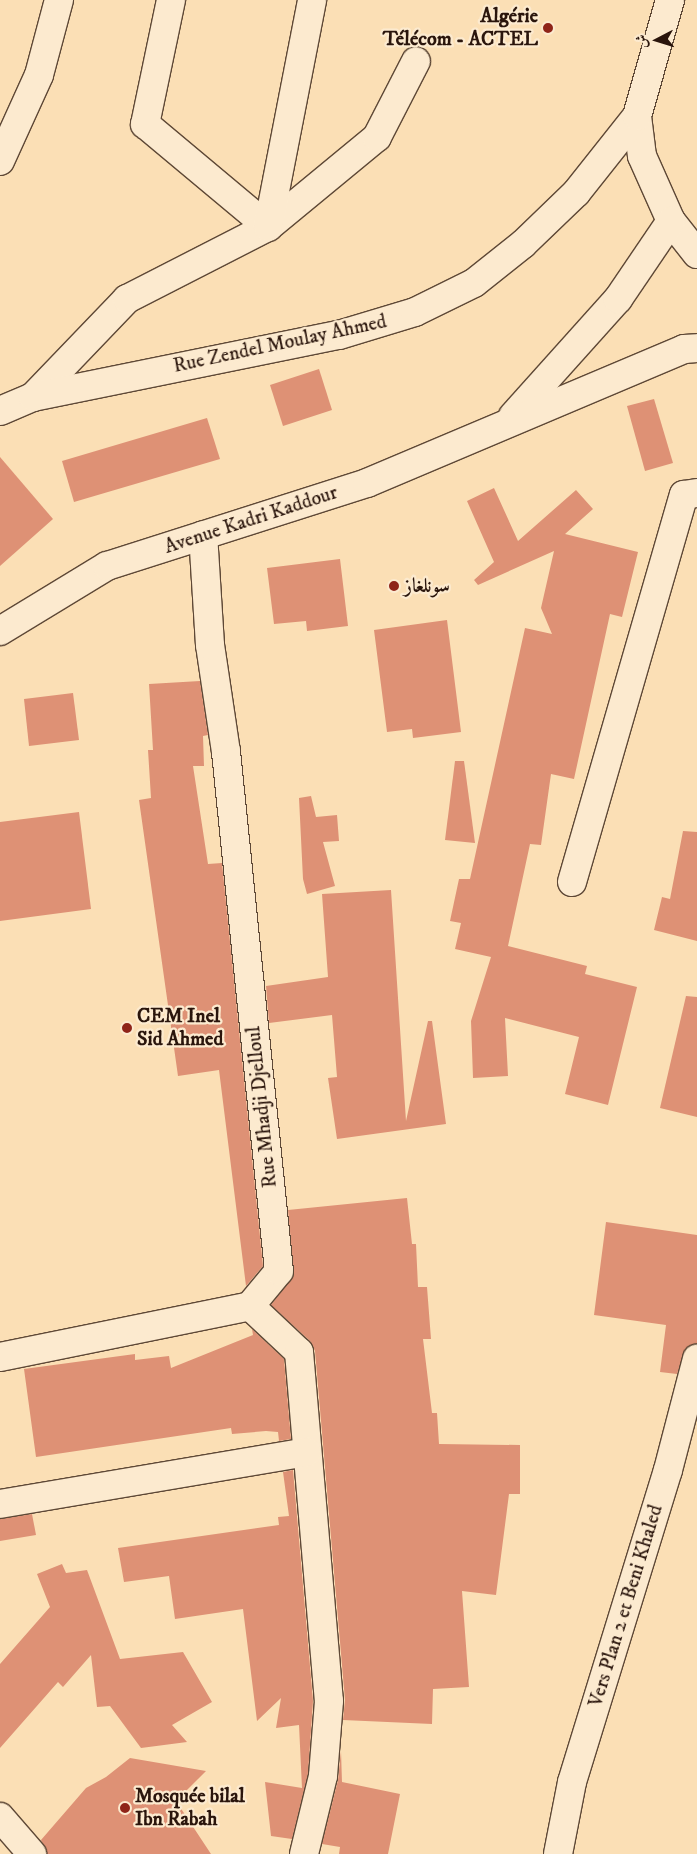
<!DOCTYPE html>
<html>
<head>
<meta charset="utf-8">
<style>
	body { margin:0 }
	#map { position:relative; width:697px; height:1854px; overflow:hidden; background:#fbdfb5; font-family:"IM FELL DW Pica",Amiri,serif }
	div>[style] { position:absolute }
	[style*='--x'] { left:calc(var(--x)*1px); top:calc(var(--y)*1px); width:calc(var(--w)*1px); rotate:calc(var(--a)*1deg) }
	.building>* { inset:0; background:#de9175 }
	.roads { filter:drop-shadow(1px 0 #5e4836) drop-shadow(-1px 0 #5e4836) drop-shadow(0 1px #5e4836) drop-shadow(0 -1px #5e4836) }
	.street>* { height:28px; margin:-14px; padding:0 14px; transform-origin:14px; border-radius:14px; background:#fceacf }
	.secondary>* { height:28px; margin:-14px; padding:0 14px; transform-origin:14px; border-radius:14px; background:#fceacf }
	.dots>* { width:14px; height:14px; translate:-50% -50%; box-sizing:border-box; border:2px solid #fceacf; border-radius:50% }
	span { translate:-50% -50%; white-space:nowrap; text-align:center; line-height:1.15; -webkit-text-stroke:4.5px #fceacf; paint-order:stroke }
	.poi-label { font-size:20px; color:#2a150c; font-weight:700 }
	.right { translate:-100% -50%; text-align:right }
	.left { translate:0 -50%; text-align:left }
	.street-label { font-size:20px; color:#2a150c }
	.north { position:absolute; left:632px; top:15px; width:50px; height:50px; -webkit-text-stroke:4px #fceacf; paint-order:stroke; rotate:265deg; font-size:14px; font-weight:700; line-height:20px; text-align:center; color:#2a150c }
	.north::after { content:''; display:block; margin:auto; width:18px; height:22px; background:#2a150c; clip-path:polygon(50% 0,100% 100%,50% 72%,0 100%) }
</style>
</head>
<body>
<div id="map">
	<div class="building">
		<div style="clip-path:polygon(319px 369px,332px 410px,283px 426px,270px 385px)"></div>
		<div style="clip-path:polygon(654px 399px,673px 463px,645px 471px,627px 406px)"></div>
		<div style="clip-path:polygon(207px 418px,220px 459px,74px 502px,62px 461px)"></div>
		<div style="clip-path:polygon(0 457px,53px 519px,0 566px)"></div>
		<div style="clip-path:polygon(494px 488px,518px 541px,576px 490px,593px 509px,565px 534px,638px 552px,622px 617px,610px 614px,574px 779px,551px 774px,541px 845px,530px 844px,508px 946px,587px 966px,585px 974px,637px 987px,608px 1105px,565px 1094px,579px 1037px,505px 1018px,508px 1076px,473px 1078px,471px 1021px,491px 957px,455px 949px,461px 923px,450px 921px,459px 879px,470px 879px,525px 628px,552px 634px,541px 608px,554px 551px,478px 585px,474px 580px,494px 562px,467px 501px)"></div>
		<div style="clip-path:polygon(340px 559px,348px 626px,307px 631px,306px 621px,274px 624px,267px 568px)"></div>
		<div style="clip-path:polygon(447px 620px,461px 732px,413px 738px,412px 729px,387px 732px,374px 630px)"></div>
		<div style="clip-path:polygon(200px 681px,208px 735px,203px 736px,204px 766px,193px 766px,208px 864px,222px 863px,263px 1266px,246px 1286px,219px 1070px,178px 1076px,139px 800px,151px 798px,148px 750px,153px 750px,149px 684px)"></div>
		<div style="clip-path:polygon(73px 693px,79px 740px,29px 746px,24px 699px)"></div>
		<div style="clip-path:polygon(455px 761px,464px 761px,475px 843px,445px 840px)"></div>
		<div style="clip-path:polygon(311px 796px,316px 817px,337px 815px,339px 841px,323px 842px,335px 886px,307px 894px,303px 879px,299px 798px)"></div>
		<div style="clip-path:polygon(79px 812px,91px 909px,0 921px,0 822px)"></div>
		<div style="clip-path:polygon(683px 831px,697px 832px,697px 941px,654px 930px,662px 897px,670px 899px)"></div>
		<div style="clip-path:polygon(391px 890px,406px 1121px,428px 1021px,432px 1021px,446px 1124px,337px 1139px,328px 1078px,337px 1077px,332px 1015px,269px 1023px,266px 986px,328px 977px,322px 894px)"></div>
		<div style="clip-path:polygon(686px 996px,697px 997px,697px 1117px,660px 1108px)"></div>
		<div style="clip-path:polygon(407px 1198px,412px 1244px,416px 1244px,418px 1287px,427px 1287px,431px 1339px,423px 1339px,432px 1413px,437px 1413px,439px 1444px,520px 1445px,520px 1494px,509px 1494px,496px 1595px,462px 1591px,469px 1687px,433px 1689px,432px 1724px,343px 1720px,345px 1700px,315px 1351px,310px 1341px,271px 1305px,294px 1275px,288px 1210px)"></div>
		<div style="clip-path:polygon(606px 1222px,697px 1235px,697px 1344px,686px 1348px,677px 1374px,660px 1372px,666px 1325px,594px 1315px)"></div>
		<div style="clip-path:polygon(252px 1329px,284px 1359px,291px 1439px,279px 1441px,278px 1432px,266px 1431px,232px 1434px,231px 1428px,36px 1457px,24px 1369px,135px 1354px,135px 1360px,169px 1356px,171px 1368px,253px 1335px)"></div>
		<div style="clip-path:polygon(293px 1470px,313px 1701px,308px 1774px,292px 1839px,271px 1836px,265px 1782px,302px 1788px,299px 1725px,276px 1728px,281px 1698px,257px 1721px,243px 1609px,175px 1619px,169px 1576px,124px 1582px,118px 1548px,279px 1525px,278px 1517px,289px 1516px,283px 1472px)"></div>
		<div style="clip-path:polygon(32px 1514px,36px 1535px,0 1541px,0 1519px)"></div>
		<div style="clip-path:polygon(62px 1564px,66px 1573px,87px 1570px,120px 1659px,183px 1652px,212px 1702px,172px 1725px,187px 1742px,141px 1748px,110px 1706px,97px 1707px,91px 1655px,63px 1687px,58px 1682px,0 1748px,0 1664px,50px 1607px,37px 1574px)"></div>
		<div style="clip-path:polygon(341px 1751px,342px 1782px,400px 1794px,388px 1854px,339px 1854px,340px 1847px,322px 1844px,338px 1780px)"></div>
		<div style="clip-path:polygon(130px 1758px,206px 1771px,176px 1801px,211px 1854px,47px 1854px,41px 1840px,86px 1788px,106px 1777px)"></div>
	</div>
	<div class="roads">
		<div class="street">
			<div style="--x:171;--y:0;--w:127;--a:101.8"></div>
			<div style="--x:145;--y:124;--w:160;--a:39.9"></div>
			<div style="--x:268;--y:227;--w:141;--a:-39.5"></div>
			<div style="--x:377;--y:137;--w:85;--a:-62.8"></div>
			<div style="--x:637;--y:116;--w:40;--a:82.9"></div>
			<div style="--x:642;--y:156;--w:71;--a:66"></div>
			<div style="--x:671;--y:221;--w:42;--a:51.8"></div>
			<div style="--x:0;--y:161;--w:94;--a:-65.6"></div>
			<div style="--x:39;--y:75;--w:78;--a:-75.1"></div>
			<div style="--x:33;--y:397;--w:136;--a:-46.2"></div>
			<div style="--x:127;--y:299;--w:158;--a:-27.1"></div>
			<div style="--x:268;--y:227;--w:231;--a:-79"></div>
			<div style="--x:513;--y:416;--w:157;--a:-48.1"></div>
			<div style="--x:618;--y:299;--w:94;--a:-55.8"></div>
			<div style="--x:0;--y:631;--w:125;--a:-31.3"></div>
			<div style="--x:107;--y:566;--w:273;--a:-17.7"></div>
			<div style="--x:367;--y:483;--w:344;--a:-22.9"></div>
			<div style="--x:684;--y:349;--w:13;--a:-4"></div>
			<div style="--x:572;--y:882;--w:403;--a:-73.9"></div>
			<div style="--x:684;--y:495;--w:13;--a:-9"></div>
			<div style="--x:250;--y:1306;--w:67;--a:43.2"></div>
			<div style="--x:299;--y:1352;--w:350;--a:85.1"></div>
			<div style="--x:329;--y:1701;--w:75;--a:94.6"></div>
			<div style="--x:323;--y:1776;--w:80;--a:103.7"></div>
			<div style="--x:0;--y:1357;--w:255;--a:-11.5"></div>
			<div style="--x:250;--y:1306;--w:45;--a:-50.4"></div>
			<div style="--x:279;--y:1271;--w:522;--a:-95.83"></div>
			<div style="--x:226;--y:752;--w:108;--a:-98.5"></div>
			<div style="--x:210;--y:645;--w:110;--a:-93.6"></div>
			<div style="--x:0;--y:1504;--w:311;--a:-9.6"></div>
			<div style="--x:0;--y:1817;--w:49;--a:49.1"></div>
			<div style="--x:558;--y:1854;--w:73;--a:-79"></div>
			<div style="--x:572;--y:1782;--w:326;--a:-72.9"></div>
			<div style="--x:668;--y:1470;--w:115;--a:-75.4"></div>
		</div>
		<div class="secondary">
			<div style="--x:0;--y:411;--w:36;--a:-23"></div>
			<div style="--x:33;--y:397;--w:312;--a:-11.5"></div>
			<div style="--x:339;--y:335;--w:79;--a:-16.8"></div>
			<div style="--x:415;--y:312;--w:66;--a:-26.2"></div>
			<div style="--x:474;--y:283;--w:63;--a:-38.5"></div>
			<div style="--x:523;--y:244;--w:74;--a:-43.9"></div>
			<div style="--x:576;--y:193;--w:98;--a:-51.6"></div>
			<div style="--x:637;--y:116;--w:121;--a:-74.1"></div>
		</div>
	</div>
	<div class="dots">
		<div style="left:548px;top:28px;background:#8f2418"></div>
		<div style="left:394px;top:586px;background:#8f2418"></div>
		<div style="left:127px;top:1028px;background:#8f2418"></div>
		<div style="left:125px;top:1808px;background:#8f2418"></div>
	</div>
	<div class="poi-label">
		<span class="right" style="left:538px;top:28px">Algérie<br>Télécom - ACTEL</span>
		<span class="left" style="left:404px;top:586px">سونلغاز</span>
		<span class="left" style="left:137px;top:1028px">CEM Inel<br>Sid Ahmed</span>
		<span class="left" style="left:135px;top:1808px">Mosquée bilal<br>Ibn Rabah</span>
	</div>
	<div class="street-label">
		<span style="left:280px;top:344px;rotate:-12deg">Rue Zendel Moulay Ahmed</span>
		<span style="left:251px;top:520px;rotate:-18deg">Avenue Kadri Kaddour</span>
		<span style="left:262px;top:1107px;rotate:-96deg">Rue Mhadji Djelloul</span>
		<span style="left:626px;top:1606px;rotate:-73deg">Vers Plan 2 et Beni Khaled</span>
	</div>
	<div class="north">ش</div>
</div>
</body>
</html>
